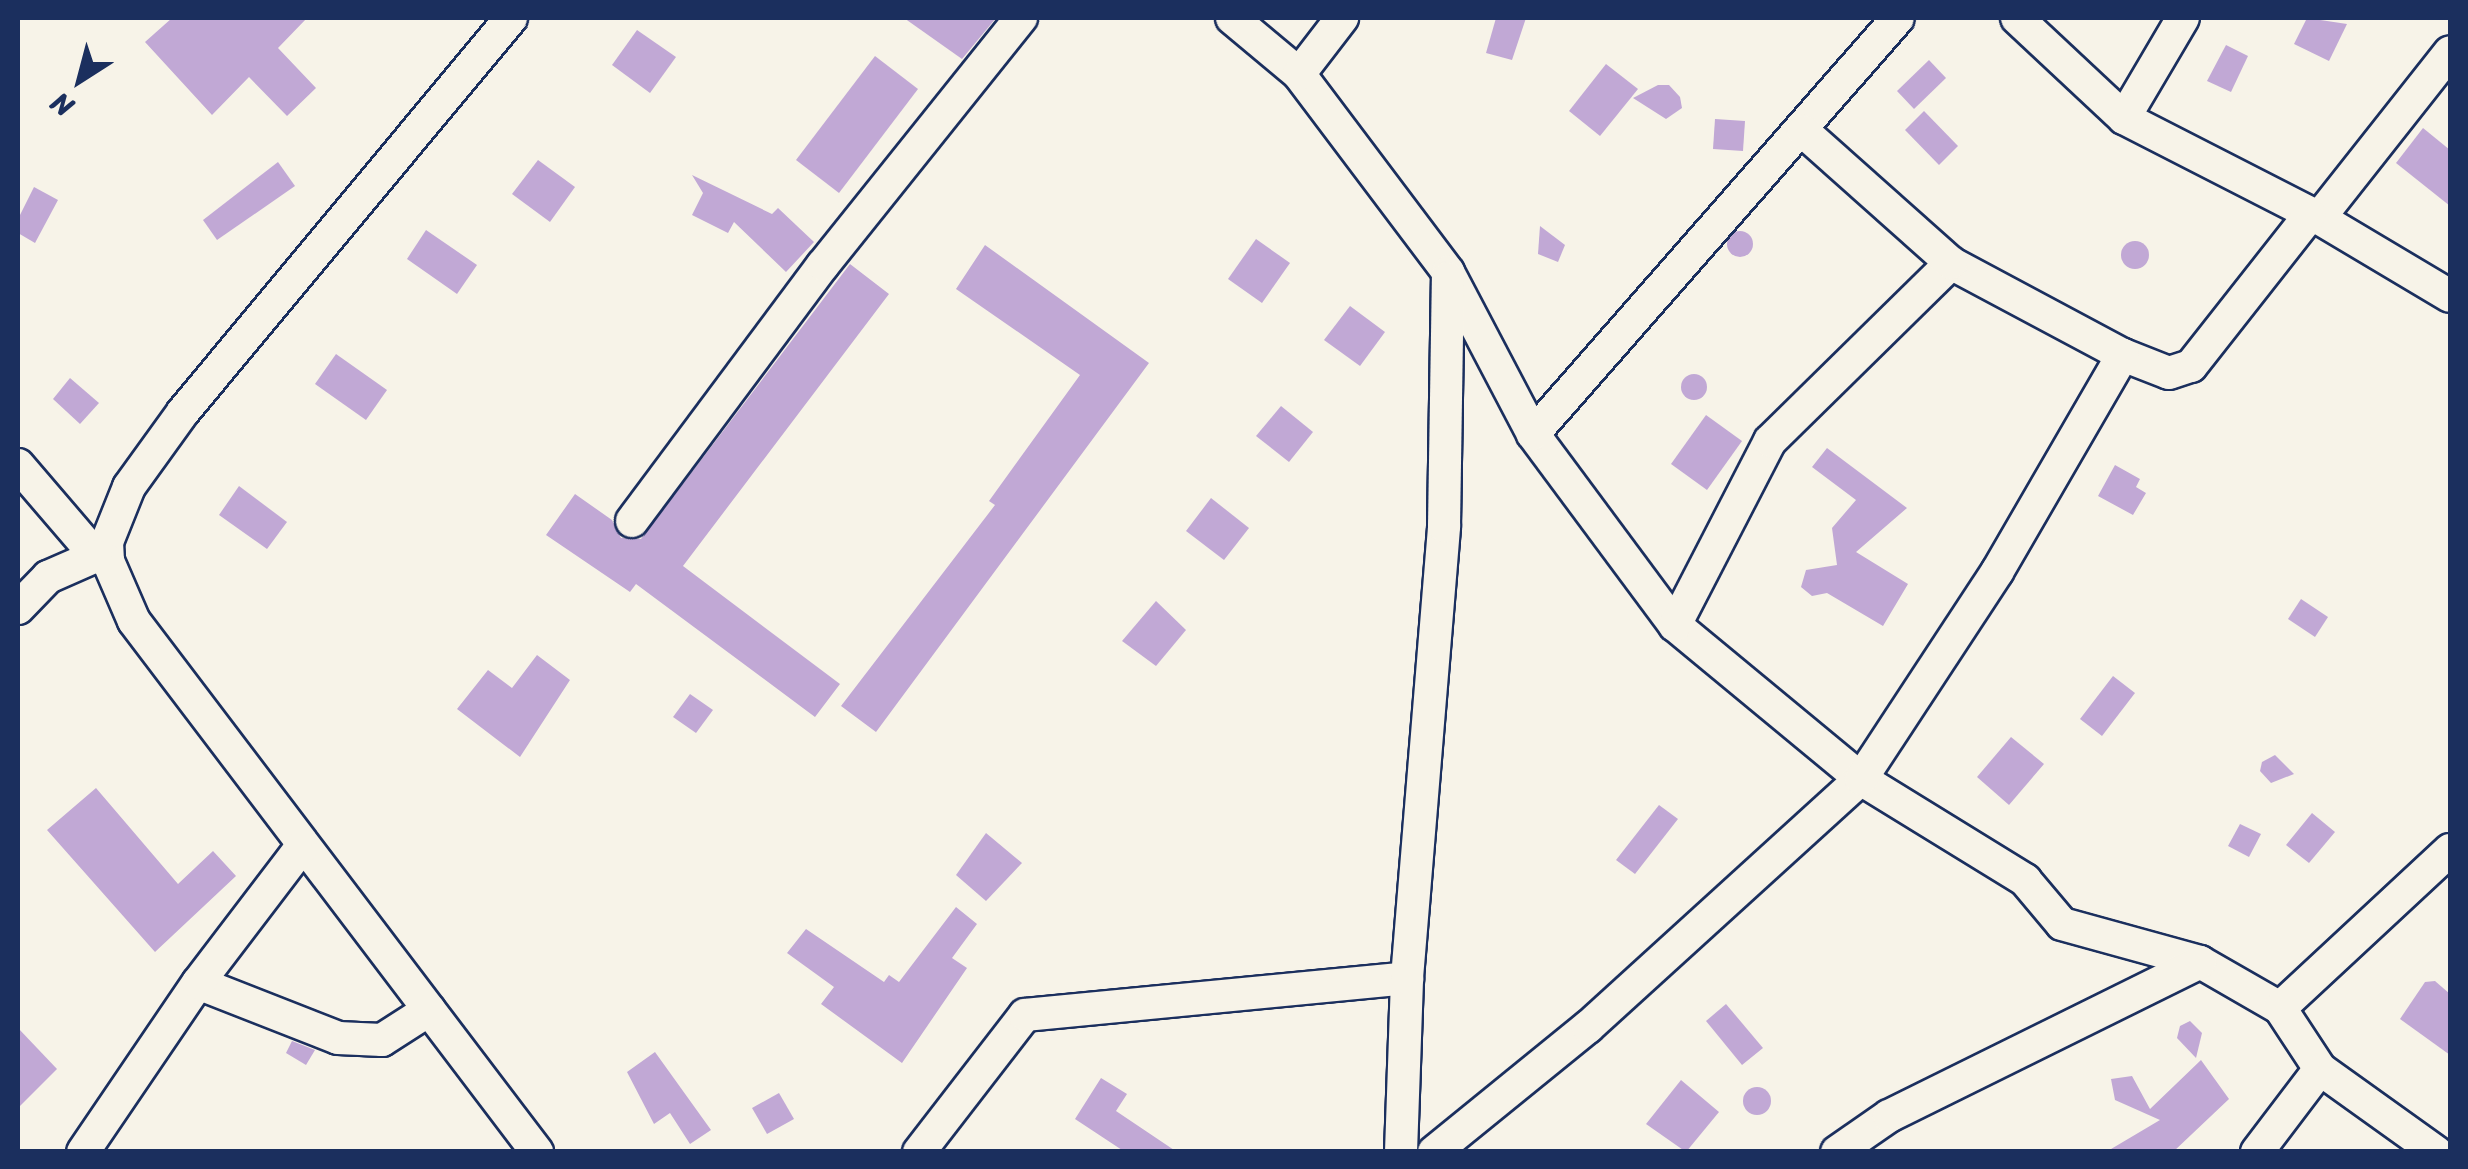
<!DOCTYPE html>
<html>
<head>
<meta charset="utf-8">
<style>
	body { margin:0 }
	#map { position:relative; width:2468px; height:1169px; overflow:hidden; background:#f7f3e8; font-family:Sriracha,sans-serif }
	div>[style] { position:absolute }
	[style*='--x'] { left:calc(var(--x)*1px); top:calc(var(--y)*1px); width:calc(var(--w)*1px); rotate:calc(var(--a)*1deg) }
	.building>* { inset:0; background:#c1a8d5 }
	.round { border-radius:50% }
	.roads { filter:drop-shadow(2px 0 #1b2f5e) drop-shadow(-2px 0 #1b2f5e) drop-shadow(0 2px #1b2f5e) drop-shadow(0 -2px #1b2f5e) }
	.minor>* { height:32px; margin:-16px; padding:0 16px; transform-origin:16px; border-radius:16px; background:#f7f3e8 }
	span { translate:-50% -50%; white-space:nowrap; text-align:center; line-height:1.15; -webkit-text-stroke:8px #f7f3e8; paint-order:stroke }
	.frame { position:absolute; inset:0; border:20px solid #1b2f5e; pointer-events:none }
	.north { position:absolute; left:30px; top:30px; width:100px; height:100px; -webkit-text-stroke:8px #f7f3e8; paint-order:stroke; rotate:216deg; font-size:28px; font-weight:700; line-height:40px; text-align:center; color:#1b2f5e }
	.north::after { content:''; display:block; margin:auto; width:35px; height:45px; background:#1b2f5e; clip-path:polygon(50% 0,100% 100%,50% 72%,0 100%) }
</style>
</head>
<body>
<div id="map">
	<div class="building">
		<div style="clip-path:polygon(172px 18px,307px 18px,278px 48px,316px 88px,287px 116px,249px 77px,212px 115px,145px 42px)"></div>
		<div style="clip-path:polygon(904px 18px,996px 18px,962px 59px)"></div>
		<div style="clip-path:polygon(1496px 18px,1526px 18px,1512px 60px,1486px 53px)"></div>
		<div style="clip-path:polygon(2307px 18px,2347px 24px,2329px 61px,2294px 44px)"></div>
		<div style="clip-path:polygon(637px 30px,676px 57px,650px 93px,612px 65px)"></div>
		<div style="clip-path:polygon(2226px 45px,2248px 56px,2231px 92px,2207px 81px)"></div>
		<div style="clip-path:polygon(875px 56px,918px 89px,839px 193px,796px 160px)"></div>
		<div style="clip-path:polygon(1929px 60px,1946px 78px,1914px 109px,1897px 91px)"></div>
		<div style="clip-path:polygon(1606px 64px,1638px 89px,1600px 136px,1569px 111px)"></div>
		<div style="clip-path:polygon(1658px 85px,1669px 85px,1680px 97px,1682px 108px,1666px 119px,1633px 98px)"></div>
		<div style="clip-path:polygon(1924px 111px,1958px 146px,1939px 165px,1905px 130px)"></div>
		<div style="clip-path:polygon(1715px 119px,1745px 121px,1743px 151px,1713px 149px)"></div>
		<div style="clip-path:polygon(2423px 128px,2450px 150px,2450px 206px,2396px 163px)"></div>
		<div style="clip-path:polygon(538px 160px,575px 187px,550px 222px,512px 194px)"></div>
		<div style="clip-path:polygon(278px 162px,295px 186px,217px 240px,203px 220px)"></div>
		<div style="clip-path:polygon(692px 175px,772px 214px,778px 208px,814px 242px,786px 272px,734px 222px,728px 233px,692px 215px,703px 193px)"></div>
		<div style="clip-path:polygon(34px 187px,58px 200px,35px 243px,18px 233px,18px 219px)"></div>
		<div style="clip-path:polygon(1540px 226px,1565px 245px,1558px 262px,1538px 254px)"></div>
		<div style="clip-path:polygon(426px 230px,477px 265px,457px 294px,407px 259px)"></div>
		<div class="round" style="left:1727px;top:231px;width:26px;height:26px"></div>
		<div style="clip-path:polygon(1256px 239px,1290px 263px,1262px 303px,1228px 279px)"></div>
		<div class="round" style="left:2121px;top:241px;width:28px;height:28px"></div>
		<div style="clip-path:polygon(985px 245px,1149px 363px,876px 732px,841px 706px,995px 505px,989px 501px,1080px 375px,956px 289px)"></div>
		<div style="clip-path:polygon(850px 264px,889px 294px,683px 566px,840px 684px,815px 717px,636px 584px,630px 592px,546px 535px,575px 494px,612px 520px,621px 538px,641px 539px)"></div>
		<div style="clip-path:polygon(1350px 306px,1385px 332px,1360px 366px,1324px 340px)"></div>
		<div style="clip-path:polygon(336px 354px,387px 390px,366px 420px,315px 384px)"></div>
		<div class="round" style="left:1681px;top:374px;width:26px;height:26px"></div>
		<div style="clip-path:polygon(70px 378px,99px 403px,80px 424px,53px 399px)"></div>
		<div style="clip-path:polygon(1281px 406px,1313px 432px,1289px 462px,1256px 436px)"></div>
		<div style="clip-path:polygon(1706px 415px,1742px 441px,1707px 490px,1671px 464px)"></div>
		<div style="clip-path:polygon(1827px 448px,1907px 508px,1856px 552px,1908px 584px,1883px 626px,1827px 593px,1812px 596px,1801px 587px,1806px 570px,1837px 565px,1832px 528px,1856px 500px,1812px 467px)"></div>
		<div style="clip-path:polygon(2115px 465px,2140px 479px,2136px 487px,2146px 493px,2133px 515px,2098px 496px)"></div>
		<div style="clip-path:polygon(239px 486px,287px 522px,267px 549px,219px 515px)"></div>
		<div style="clip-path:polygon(1211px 498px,1249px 528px,1224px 560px,1186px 531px)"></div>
		<div style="clip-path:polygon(2301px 599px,2328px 617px,2315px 637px,2288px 619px)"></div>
		<div style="clip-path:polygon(1156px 601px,1186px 630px,1156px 666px,1122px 641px)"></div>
		<div style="clip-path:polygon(537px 655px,570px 680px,520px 757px,457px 709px,488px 670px,512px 688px)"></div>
		<div style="clip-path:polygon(2113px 676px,2135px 693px,2102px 736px,2080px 719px)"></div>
		<div style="clip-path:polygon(690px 694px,713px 710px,696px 733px,673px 717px)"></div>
		<div style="clip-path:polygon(2011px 737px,2044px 764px,2009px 805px,1977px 777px)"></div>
		<div style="clip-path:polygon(2275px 755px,2294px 774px,2271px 783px,2260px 771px,2262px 762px)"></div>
		<div style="clip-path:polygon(96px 788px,178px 884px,213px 851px,236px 876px,155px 952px,47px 830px)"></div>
		<div style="clip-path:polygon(1659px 805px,1678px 819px,1635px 874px,1616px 860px)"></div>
		<div style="clip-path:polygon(2312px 813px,2335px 832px,2309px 863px,2286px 845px)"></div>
		<div style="clip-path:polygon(2240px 824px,2261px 834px,2249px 857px,2228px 846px)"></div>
		<div style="clip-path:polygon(986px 833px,1022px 863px,986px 901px,956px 875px)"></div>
		<div style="clip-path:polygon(956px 907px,977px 924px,952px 958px,967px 968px,902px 1063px,821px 1004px,834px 987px,787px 953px,806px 929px,884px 982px,889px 975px,899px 982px)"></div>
		<div style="clip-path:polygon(2435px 981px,2450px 994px,2450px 1055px,2400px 1019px,2425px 982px)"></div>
		<div style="clip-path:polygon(1726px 1004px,1763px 1048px,1742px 1065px,1706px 1021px)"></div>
		<div style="clip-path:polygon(2190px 1021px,2202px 1033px,2196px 1058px,2177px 1038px,2180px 1026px)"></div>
		<div style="clip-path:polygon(18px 1028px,57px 1069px,18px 1108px)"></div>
		<div style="clip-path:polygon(292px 1041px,315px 1050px,306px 1065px,286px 1053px)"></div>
		<div style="clip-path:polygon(655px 1052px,711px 1130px,690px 1144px,670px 1113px,654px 1124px,627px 1072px)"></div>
		<div style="clip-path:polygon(2201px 1060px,2229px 1099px,2173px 1152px,2106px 1152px,2160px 1120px,2115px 1100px,2111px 1079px,2132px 1076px,2150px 1109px)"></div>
		<div style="clip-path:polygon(1101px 1078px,1127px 1094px,1116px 1111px,1177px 1152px,1125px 1152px,1075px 1119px)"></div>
		<div style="clip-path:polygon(1681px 1080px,1719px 1112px,1686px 1152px,1646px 1124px)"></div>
		<div class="round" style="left:1743px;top:1087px;width:28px;height:28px"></div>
		<div style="clip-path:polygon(779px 1093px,794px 1119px,767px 1134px,752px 1108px)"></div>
	</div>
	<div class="roads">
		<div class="minor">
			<div style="--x:511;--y:18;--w:513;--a:129.78"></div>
			<div style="--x:183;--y:412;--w:92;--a:125.8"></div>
			<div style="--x:129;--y:487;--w:59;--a:111.8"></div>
			<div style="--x:107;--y:542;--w:19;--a:87"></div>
			<div style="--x:108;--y:561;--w:65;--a:66.6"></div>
			<div style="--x:134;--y:621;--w:667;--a:52.8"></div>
			<div style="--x:1232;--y:18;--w:87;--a:39.9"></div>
			<div style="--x:1299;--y:74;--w:248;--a:53"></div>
			<div style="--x:1448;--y:272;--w:183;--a:62.3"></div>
			<div style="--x:1533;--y:434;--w:238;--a:53.4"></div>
			<div style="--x:1675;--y:625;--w:241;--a:39.6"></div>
			<div style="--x:1861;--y:779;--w:193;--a:31.6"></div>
			<div style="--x:2025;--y:880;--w:57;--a:49.9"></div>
			<div style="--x:2062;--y:924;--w:143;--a:15.4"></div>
			<div style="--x:2200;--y:962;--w:92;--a:29.9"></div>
			<div style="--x:2280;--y:1008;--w:73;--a:56.7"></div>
			<div style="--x:2320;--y:1069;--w:143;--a:35.6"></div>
			<div style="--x:2017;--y:18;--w:146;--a:43.1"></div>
			<div style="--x:2124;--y:118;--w:219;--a:27.1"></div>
			<div style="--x:2319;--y:218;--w:152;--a:30.8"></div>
			<div style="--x:1299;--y:74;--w:71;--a:-52.5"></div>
			<div style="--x:2124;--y:118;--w:116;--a:-59.5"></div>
			<div style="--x:2319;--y:218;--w:211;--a:-51.7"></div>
			<div style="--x:2123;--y:355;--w:49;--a:21.4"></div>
			<div style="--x:2169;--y:373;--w:23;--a:-18"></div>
			<div style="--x:2191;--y:366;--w:192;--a:-51.8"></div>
			<div style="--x:1533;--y:434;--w:553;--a:-48.74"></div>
			<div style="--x:18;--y:465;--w:120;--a:49.4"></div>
			<div style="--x:96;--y:556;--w:13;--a:23"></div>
			<div style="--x:632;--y:521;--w:319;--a:-53.3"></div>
			<div style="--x:823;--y:265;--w:317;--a:-51.3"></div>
			<div style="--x:18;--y:608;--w:43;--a:-45.9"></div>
			<div style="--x:48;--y:577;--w:52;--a:-23.6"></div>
			<div style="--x:1675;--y:625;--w:207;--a:-62.7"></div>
			<div style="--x:1770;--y:441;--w:254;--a:-44.5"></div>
			<div style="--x:198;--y:983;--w:150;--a:21.4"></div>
			<div style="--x:338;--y:1038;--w:44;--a:2.6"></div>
			<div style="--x:382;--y:1040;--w:56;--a:-32.6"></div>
			<div style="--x:2280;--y:1008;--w:232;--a:-42.9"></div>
			<div style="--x:83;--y:1152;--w:204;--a:-55.8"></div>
			<div style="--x:198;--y:983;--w:170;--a:-52.7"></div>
			<div style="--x:919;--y:1152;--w:173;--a:-52.3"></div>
			<div style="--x:1025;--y:1015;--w:384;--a:-5.5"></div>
			<div style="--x:1401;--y:1152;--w:174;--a:-88"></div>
			<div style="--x:1407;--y:978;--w:454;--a:-85.3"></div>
			<div style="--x:1444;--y:526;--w:248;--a:-89.1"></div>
			<div style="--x:1434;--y:1152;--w:198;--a:-39.1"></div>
			<div style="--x:1588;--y:1027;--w:369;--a:-42.3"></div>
			<div style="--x:1861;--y:779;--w:248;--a:-56.7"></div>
			<div style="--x:1997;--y:572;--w:251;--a:-59.9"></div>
			<div style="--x:2123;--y:355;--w:195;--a:-151.9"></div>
			<div style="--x:1951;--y:263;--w:198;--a:-138.3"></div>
			<div style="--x:1837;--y:1152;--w:63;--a:-34.7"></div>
			<div style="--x:1889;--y:1116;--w:347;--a:-26.3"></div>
			<div style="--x:2257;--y:1152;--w:104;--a:-52.8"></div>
		</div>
	</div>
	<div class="frame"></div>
	<div class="north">N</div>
</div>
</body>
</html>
